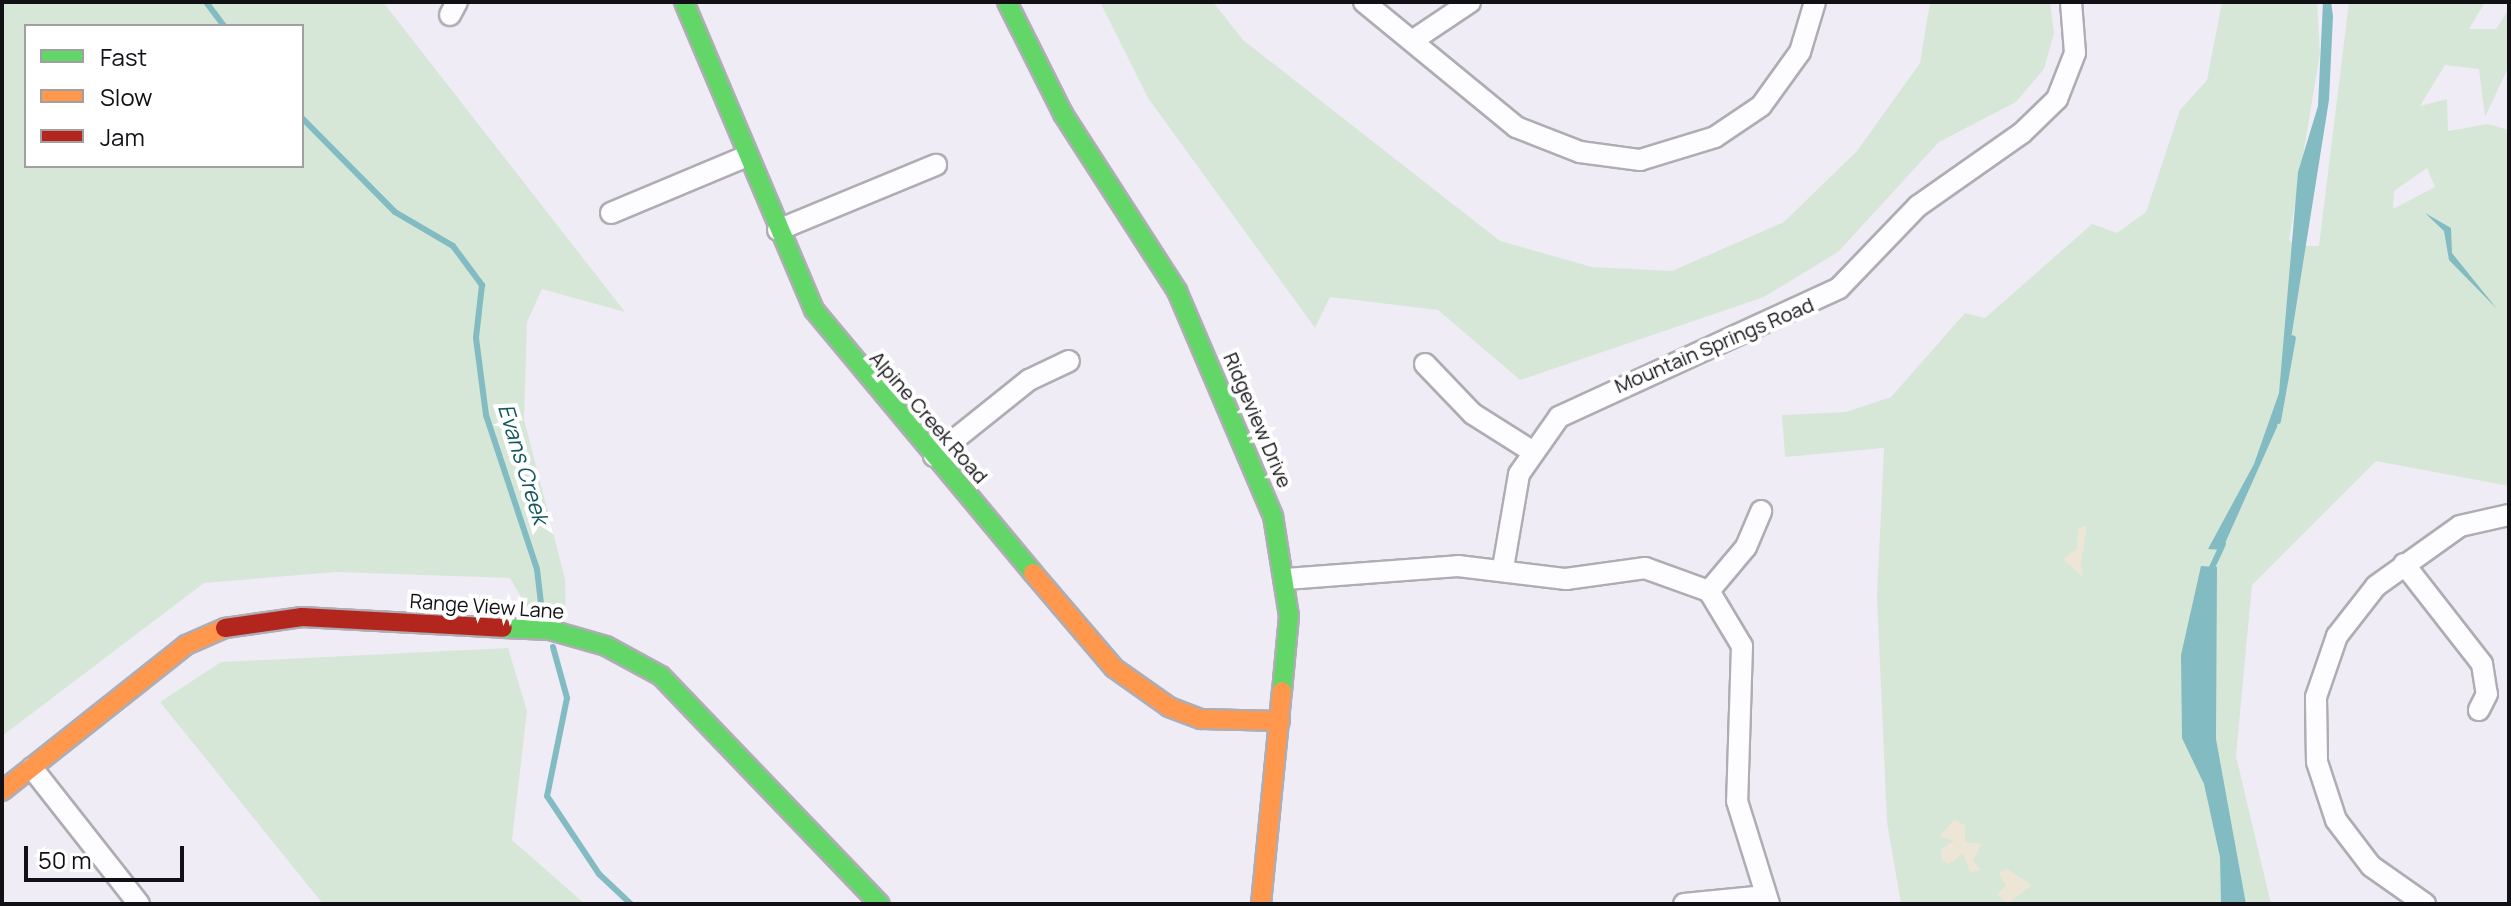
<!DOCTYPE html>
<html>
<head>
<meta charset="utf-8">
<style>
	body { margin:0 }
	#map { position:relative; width:2511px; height:906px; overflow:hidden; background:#efecf6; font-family:Manrope,sans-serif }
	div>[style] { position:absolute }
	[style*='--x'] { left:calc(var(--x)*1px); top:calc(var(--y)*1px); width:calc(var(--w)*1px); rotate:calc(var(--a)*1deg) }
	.green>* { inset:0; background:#d7e7d7 }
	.sand>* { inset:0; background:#ede6d7 }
	.water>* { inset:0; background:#83bbc2 }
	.stream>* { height:6px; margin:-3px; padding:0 3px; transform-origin:3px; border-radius:3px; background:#83bbc2 }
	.roads { filter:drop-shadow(2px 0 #afadb4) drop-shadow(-2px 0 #afadb4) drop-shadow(0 2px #afadb4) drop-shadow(0 -2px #afadb4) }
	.street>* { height:20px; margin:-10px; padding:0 10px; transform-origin:10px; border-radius:10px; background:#fdfcfe }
	.fast>* { height:18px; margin:-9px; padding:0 9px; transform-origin:9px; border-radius:9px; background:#63d668 }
	.slow>* { height:18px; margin:-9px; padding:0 9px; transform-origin:9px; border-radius:9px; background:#ff974d }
	.jam>* { height:18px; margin:-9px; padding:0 9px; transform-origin:9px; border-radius:9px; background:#b3261e }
	span { translate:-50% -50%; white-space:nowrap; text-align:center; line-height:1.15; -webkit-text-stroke:8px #fff; paint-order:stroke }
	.street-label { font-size:20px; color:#111015 }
	.water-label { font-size:22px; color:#11575b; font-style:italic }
	.frame { position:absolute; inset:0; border:4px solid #111015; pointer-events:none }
	.legend { position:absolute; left:24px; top:24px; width:280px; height:144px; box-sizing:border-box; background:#fff; border:2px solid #a09fa1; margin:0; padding:10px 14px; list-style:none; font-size:24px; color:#111015 }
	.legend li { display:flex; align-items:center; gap:16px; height:40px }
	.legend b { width:40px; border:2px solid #a09fa1 }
	.scale { position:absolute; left:24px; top:846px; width:160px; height:36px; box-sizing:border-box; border:4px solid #111015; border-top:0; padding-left:10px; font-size:24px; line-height:28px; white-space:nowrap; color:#111015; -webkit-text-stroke:6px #fff; paint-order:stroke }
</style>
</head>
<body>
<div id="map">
	<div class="green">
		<div style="clip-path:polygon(evenodd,2px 2px,383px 2px,625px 312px,542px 289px,527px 322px,524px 419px,565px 579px,566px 613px,529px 611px,510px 578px,336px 572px,204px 583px,2px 736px,2px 2px,26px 26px,302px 26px,302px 166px,26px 166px,26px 26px)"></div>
		<div style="clip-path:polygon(1100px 2px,1213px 2px,1243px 40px,1500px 241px,1592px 267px,1672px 271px,1784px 222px,1857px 151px,1920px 63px,1930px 2px,2050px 2px,2054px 33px,2044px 69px,2016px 102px,1939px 142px,1838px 252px,1764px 297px,1520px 380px,1438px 310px,1330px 297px,1315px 328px,1148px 98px)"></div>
		<div style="clip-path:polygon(evenodd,2222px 2px,2317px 2px,2320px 53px,2289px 240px,2298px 246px,2319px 246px,2349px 2px,2485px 2px,2469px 29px,2496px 29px,2509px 9px,2509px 66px,2485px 117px,2479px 69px,2445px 65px,2420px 106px,2447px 99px,2448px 131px,2488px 124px,2509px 130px,2509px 486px,2376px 461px,2252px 585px,2236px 756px,2271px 904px,1901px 904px,1887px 822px,1877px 597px,1884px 448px,1785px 457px,1782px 415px,1846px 412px,1891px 397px,1965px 313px,1985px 318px,2092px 224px,2117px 233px,2146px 212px,2180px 110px,2207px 80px,2222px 2px,2427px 168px,2435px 187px,2393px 209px,2394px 191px,2427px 168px)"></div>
		<div style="clip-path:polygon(508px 648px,527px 711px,512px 840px,585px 904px,323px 904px,160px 702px,221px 662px)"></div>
	</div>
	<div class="sand">
		<div style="clip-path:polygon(2087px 525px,2081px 562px,2083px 577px,2063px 559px,2077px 549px,2078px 529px)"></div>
		<div style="clip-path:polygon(1954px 820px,1965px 825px,1965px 842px,1981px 844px,1973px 861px,1981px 870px,1970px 872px,1963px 853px,1949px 864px,1942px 860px,1941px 849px,1954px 841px,1940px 836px)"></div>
		<div style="clip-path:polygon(2007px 869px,2032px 885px,2008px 903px,1997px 894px,2006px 886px,1999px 873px)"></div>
	</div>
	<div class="water">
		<div style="clip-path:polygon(2323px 2px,2331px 2px,2333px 16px,2329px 100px,2277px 427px,2222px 550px,2208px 549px,2254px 464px,2279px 393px,2298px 172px,2318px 106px)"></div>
		<div style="clip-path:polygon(2425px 213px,2451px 228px,2452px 253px,2497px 309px,2449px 260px,2444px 231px)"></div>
		<div style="clip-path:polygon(2201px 566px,2217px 567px,2216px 739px,2246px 904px,2221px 904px,2220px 857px,2204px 784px,2182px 738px,2181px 655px)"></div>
	</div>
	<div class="stream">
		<div style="--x:206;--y:2;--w:30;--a:53"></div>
		<div style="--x:302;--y:118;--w:132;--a:45.3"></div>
		<div style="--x:395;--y:212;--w:67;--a:30.4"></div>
		<div style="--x:453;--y:246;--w:49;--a:53.4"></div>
		<div style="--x:482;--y:285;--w:53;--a:96.5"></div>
		<div style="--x:476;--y:338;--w:78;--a:82.6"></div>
		<div style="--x:486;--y:415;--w:162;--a:71.7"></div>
		<div style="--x:537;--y:569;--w:43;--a:83.4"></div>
		<div style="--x:2278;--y:421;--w:84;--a:-79.8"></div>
		<div style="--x:2209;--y:574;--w:33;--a:-65"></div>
		<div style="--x:553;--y:647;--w:53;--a:74.6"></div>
		<div style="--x:567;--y:698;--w:100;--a:101.5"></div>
		<div style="--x:547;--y:796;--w:94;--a:56.3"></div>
		<div style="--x:599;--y:874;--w:44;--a:43.2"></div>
	</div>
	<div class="roads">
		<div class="street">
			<div style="--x:1364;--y:2;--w:197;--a:39.4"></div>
			<div style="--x:1516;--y:127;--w:69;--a:21.3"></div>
			<div style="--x:1580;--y:152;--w:61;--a:7.6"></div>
			<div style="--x:1640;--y:160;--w:78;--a:-17"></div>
			<div style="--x:1715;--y:137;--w:55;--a:-34"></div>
			<div style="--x:1761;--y:106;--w:67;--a:-54.2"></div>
			<div style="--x:1800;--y:52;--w:52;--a:-73.3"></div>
			<div style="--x:450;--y:15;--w:15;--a:-62"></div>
			<div style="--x:1412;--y:41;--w:70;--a:-33.9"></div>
			<div style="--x:611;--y:213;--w:147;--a:-22.7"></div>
			<div style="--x:778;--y:230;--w:171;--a:-22.4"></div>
			<div style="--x:1425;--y:364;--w:69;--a:46.2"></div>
			<div style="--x:1473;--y:414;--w:67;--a:32.3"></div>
			<div style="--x:934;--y:456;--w:122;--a:-38.7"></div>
			<div style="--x:1029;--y:380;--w:44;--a:-25.4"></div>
			<div style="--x:2404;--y:564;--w:127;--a:52"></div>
			<div style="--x:2482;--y:664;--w:30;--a:81"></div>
			<div style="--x:2487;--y:694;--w:18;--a:117"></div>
			<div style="--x:1503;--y:568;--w:95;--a:-80.3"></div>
			<div style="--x:1519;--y:474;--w:70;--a:-54.9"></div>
			<div style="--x:1559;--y:417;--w:308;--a:-24.7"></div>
			<div style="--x:1839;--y:288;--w:114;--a:-46.1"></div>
			<div style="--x:1918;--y:206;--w:127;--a:-35.1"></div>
			<div style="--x:2022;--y:133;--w:49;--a:-44.2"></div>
			<div style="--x:2057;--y:99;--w:49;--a:-68.6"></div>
			<div style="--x:2075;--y:53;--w:51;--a:-94.5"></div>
			<div style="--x:1286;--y:579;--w:172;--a:-4.3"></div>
			<div style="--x:1458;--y:566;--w:109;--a:6.9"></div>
			<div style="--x:1566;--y:579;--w:80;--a:-7.9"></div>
			<div style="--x:1645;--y:568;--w:68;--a:19.8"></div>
			<div style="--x:1709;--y:591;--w:64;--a:59"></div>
			<div style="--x:1742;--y:646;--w:155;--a:91.8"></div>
			<div style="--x:1737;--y:801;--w:108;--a:72.7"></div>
			<div style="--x:1709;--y:591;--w:57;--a:-49.9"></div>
			<div style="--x:1746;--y:547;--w:39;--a:-67"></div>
			<div style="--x:32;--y:768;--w:173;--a:51.8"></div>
			<div style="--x:1684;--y:904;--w:82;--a:-5.6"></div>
			<div style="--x:2425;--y:904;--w:66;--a:-144.9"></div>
			<div style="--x:2371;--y:866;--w:58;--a:-127.3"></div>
			<div style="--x:2336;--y:820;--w:61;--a:-108.1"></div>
			<div style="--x:2317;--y:762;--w:65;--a:-90.9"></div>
			<div style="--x:2316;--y:697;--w:65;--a:-71"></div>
			<div style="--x:2337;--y:636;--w:63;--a:-52"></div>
			<div style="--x:2376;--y:586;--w:103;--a:-35.5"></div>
			<div style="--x:2460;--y:526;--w:50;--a:-12.7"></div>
		</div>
		<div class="fast">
			<div style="--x:684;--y:2;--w:334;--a:67.1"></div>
			<div style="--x:814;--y:310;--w:342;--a:50.2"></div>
			<div style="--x:1007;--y:2;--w:125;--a:63.4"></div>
			<div style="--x:1063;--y:114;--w:211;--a:57.2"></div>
			<div style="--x:1177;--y:291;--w:245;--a:66.9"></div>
			<div style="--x:1273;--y:516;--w:101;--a:80.9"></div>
			<div style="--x:1289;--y:616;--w:75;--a:95.3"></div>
			<div style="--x:503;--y:628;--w:47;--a:2.4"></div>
			<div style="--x:550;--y:630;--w:58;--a:15.9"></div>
			<div style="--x:606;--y:646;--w:63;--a:28.6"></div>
			<div style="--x:661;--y:676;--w:316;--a:46.2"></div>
		</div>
		<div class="slow">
			<div style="--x:1033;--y:573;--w:125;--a:49.5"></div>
			<div style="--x:1114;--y:668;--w:67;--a:35.3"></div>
			<div style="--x:1169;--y:707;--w:34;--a:21"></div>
			<div style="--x:1201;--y:719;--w:79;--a:1.5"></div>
			<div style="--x:2;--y:791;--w:235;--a:-38.4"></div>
			<div style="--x:186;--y:645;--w:43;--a:-23.6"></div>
			<div style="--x:1261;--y:904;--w:214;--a:-84.4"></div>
		</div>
		<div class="jam">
			<div style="--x:225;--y:628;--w:78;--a:-8.1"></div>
			<div style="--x:302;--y:617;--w:201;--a:3.1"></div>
		</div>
	</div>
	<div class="street-label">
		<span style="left:1714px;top:345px;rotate:-23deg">Mountain Springs Road</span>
		<span style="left:929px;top:417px;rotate:49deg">Alpine Creek Road</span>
		<span style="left:1258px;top:420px;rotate:67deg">Ridgeview Drive</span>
		<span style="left:487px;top:606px;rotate:4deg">Range View Lane</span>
	</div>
	<div class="water-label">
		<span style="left:523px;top:464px;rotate:73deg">Evans Creek</span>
	</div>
	<div class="frame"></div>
	<ul class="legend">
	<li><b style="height:10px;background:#63d668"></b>Fast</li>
	<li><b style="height:10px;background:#ff974d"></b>Slow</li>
	<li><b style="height:10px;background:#b3261e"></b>Jam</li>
	</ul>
	<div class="scale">50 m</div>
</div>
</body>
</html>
